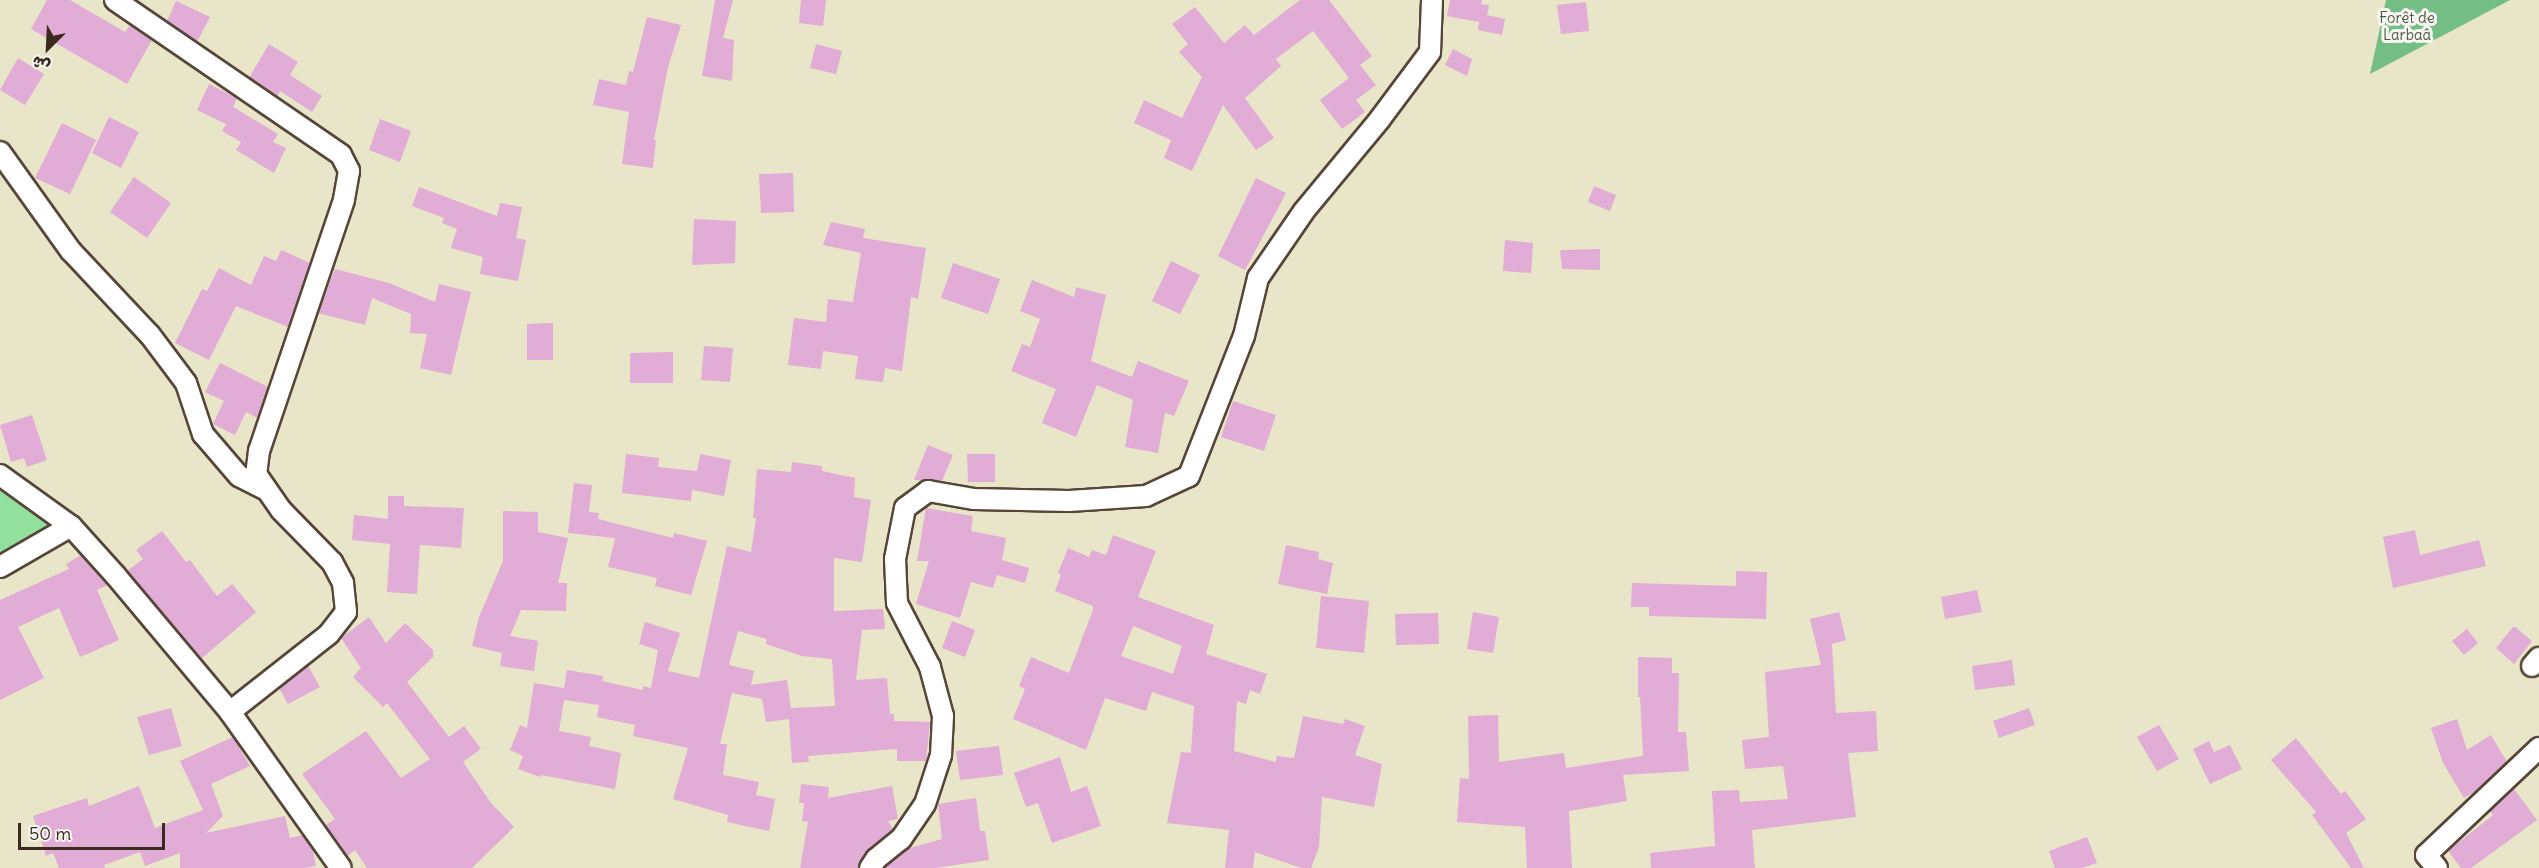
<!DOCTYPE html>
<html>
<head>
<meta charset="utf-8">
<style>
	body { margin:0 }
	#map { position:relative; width:2539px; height:868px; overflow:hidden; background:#e9e5c8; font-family:Delius,"Playpen Sans Arabic",sans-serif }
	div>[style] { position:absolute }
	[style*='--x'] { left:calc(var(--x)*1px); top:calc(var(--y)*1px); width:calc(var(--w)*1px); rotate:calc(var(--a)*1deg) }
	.green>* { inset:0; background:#91e09e }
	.forest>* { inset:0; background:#74be85 }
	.building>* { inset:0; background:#e1acd5 }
	.roads { filter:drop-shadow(2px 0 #554638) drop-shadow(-2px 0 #554638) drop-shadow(0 2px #554638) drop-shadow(0 -2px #554638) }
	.minor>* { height:20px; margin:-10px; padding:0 10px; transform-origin:10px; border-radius:10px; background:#fff }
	span { translate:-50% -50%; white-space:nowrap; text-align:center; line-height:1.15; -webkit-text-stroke:6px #f6f6f2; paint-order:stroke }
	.park-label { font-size:15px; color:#50583e }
	.north { position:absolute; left:18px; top:18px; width:60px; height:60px; -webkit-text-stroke:4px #f6f6f2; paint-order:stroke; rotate:204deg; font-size:16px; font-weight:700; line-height:24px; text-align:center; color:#3b2a1e }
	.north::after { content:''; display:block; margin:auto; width:21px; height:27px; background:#3b2a1e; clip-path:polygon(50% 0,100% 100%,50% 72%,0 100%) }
	.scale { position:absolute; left:18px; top:823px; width:147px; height:27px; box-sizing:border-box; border:3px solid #3b2a1e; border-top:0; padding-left:8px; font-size:18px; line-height:21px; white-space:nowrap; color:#3b2a1e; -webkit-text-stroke:4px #f6f6f2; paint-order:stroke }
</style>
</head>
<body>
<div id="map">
	<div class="green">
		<div style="clip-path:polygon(0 483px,52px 525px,0 563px)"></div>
	</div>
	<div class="forest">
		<div style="clip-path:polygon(2386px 0,2510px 0,2370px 74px)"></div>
	</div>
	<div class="building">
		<div style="clip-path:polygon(47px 0,70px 0,125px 32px,130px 25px,152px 40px,127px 84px,31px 29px)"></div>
		<div style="clip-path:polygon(715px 0,733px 0,723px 38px,734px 40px,732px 81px,702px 76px)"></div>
		<div style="clip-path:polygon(801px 0,826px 0,823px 26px,799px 23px)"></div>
		<div style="clip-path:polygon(1300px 0,1329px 0,1372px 56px,1360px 65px,1376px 85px,1356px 100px,1365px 112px,1342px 129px,1320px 100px,1349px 78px,1313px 31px,1276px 59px,1281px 66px,1245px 98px,1274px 138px,1256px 150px,1223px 105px,1192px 171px,1164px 158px,1171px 140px,1134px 123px,1144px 100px,1182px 118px,1202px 77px,1179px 52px,1188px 44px,1172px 24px,1195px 7px,1224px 43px,1245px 25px,1254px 35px)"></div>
		<div style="clip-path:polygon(1450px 0,1482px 0,1481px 4px,1489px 5px,1487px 15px,1505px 19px,1502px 35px,1478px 30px,1479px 22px,1447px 16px)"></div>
		<div style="clip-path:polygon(176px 1px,210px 17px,197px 42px,167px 21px)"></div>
		<div style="clip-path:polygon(1586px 2px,1589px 31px,1561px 34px,1557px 5px)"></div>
		<div style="clip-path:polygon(647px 17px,681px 25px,668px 67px,654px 140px,656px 140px,653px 168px,622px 164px,629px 112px,593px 105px,599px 79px,626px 85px,629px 71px,633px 72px)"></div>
		<div style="clip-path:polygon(269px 44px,298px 62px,290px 75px,322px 96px,312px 112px,280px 91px,277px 97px,249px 78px)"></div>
		<div style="clip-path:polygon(816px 44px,842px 51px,836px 74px,810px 68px)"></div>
		<div style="clip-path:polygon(1453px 49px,1472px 59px,1467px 76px,1445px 65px)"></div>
		<div style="clip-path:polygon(18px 58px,44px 74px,25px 105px,0 90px)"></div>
		<div style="clip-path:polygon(209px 84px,237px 98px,233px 107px,278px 134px,273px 142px,286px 148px,274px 173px,236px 150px,241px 142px,222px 131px,226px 124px,197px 110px)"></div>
		<div style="clip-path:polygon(109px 117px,139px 132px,121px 168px,92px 153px)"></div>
		<div style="clip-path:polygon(380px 119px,411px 131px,400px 162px,369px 150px)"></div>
		<div style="clip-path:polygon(62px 123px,96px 140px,70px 194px,35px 178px)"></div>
		<div style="clip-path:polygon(793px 173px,794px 212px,761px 213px,759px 174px)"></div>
		<div style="clip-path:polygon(134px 177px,171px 203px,147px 238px,110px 212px)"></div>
		<div style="clip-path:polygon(1256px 178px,1286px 193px,1245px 270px,1218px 256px)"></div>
		<div style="clip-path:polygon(1594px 186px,1616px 195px,1610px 211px,1588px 202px)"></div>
		<div style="clip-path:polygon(419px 187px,497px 216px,500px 203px,522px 207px,516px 238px,526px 240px,518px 281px,480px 274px,483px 257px,451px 248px,457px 229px,442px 223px,444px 218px,412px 206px)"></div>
		<div style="clip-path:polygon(694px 219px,736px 221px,735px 263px,692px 265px)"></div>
		<div style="clip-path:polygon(831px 222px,865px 229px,863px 238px,926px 248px,918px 299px,911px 297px,902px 371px,885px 368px,883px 382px,855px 379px,858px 356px,823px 351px,821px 369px,788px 365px,794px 318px,826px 322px,828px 299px,853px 302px,861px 253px,823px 245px)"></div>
		<div style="clip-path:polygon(1505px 240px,1533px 243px,1531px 273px,1503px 271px)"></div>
		<div style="clip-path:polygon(1600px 249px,1600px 270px,1562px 269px,1560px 250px)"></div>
		<div style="clip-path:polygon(281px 250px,310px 263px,288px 327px,236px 306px,209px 360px,175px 343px,202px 289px,207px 291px,219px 268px,251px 285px,264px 256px,276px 261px)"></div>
		<div style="clip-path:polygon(1171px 261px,1200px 275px,1180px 314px,1152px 301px)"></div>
		<div style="clip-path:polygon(953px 263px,1000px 279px,988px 314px,941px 298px)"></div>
		<div style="clip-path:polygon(335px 269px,389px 283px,435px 302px,439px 284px,471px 292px,451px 375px,420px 368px,427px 334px,410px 333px,411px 314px,372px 298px,365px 325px,318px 313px)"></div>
		<div style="clip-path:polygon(1032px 280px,1074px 297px,1076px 287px,1106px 295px,1091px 361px,1132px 377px,1138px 361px,1189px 381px,1174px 416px,1165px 413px,1158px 453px,1125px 447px,1133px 400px,1097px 385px,1076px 437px,1042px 423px,1056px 389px,1011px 371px,1022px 344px,1030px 347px,1040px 319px,1020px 311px)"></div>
		<div style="clip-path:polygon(553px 323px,553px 360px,527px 360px,527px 324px)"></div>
		<div style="clip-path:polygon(704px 346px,733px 348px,730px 382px,701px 380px)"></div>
		<div style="clip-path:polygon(673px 352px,673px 383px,630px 383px,630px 353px)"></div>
		<div style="clip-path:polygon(220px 363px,268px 387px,258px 418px,246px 412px,235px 435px,213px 424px,224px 401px,205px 392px)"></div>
		<div style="clip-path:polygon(1233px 401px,1276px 415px,1264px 451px,1221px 437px)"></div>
		<div style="clip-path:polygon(32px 415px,47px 460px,27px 467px,24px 458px,11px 462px,0 425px)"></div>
		<div style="clip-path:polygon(928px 445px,953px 455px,942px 481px,914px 480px)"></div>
		<div style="clip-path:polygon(626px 454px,659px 458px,658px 467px,697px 471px,700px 454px,731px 460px,724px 496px,692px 490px,691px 501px,622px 493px)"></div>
		<div style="clip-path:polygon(967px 454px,995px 454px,995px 482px,968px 482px)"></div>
		<div style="clip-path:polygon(evenodd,792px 462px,822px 466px,822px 471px,855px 478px,854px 497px,871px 500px,862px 562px,834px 558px,834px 611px,883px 609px,885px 629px,862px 630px,856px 680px,887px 678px,890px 714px,894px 714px,894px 721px,930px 722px,926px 761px,897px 761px,897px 749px,808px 756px,809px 762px,792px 763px,789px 719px,766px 722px,762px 699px,732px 693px,720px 744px,727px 744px,723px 775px,759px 782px,756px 795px,775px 799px,769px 831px,727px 822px,728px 815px,673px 799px,688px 748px,633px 736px,635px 725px,597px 717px,599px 705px,564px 700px,559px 731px,591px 737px,589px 746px,621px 753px,615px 789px,541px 775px,540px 777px,518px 769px,523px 756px,510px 750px,520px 725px,527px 728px,534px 683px,564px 688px,567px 670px,603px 676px,602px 681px,643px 690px,643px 686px,651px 688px,658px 650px,639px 644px,645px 622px,680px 633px,668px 671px,699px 678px,727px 546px,751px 552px,756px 518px,753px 518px,757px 469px,791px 472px,792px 462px,738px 631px,767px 639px,766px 644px,802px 656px,832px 659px,835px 706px,791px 708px,787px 680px,751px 685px,754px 671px,729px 665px,738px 631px)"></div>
		<div style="clip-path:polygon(574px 483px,592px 485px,589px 512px,599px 513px,598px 519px,673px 538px,674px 533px,707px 541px,691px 595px,655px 586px,657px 578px,608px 567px,615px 538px,568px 533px)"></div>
		<div style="clip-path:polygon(388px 496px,404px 496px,404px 506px,464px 508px,461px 548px,420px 545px,417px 594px,387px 592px,390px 544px,352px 540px,354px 515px,388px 519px)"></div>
		<div style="clip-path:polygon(926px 508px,973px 516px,971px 531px,1006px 538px,1002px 560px,1029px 568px,1025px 583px,997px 575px,993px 588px,971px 582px,960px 618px,916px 604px,929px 561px,917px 561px)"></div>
		<div style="clip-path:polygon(503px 511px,538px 512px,538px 532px,568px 538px,558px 583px,567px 583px,566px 611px,521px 610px,510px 636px,538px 641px,534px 671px,500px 666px,502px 653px,472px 646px,479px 617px,503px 561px)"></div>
		<div style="clip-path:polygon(2415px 530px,2420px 555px,2479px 540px,2486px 566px,2393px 588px,2383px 537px)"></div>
		<div style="clip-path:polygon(162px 531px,186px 562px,190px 560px,217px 596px,232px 584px,256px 612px,201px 659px,127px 571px,143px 559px,136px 550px)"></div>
		<div style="clip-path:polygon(evenodd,1113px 535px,1156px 551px,1138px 597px,1214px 625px,1206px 654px,1267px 674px,1260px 694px,1250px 690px,1246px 704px,1237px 701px,1234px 751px,1276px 762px,1277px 756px,1294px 758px,1303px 716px,1343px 724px,1345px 719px,1365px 726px,1355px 755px,1382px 764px,1374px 807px,1322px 797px,1319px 847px,1311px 868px,1301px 868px,1255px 852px,1253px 868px,1225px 868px,1229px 830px,1167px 823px,1181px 752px,1191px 753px,1194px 706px,1152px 692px,1146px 711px,1105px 698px,1086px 750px,1013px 719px,1025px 689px,1019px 686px,1031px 657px,1069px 673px,1093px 610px,1093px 606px,1055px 591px,1061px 575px,1058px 573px,1068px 548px,1089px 557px,1092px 550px,1106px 555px,1113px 535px,1133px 626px,1182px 646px,1173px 674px,1121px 656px,1133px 626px)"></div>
		<div style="clip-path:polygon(1286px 545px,1319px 552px,1318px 559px,1333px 563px,1327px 594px,1278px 584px)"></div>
		<div style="clip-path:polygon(81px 555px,108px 585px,97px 590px,119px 640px,80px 657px,59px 608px,18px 627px,44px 678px,0 700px,0 600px,69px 569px,66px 564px)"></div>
		<div style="clip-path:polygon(1736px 571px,1767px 572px,1766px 619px,1649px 616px,1649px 607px,1631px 607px,1632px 583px,1736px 586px)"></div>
		<div style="clip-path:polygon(1977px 590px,1982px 612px,1945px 619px,1941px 597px)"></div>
		<div style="clip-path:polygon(1321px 596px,1369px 601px,1364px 653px,1316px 648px)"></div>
		<div style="clip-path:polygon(1473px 612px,1499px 617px,1493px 653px,1467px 649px)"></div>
		<div style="clip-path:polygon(1839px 612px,1846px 640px,1832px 644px,1836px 713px,1876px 711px,1878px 751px,1848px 753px,1856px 817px,1752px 830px,1755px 868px,1651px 868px,1650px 853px,1715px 846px,1712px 791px,1739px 790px,1740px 802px,1788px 799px,1783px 766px,1745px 769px,1742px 740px,1769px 737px,1765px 672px,1821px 665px,1810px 619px)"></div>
		<div style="clip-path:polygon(1438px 613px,1439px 644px,1396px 645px,1395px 614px)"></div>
		<div style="clip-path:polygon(369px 617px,386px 643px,405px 623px,433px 650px,433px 657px,407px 682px,449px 737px,464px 726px,481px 749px,463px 762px,491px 803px,514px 827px,472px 868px,367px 868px,355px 850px,347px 856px,329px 830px,326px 825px,335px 819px,302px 774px,366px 731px,401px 778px,430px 759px,387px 703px,383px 707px,353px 677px,361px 668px,341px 638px)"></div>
		<div style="clip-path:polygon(952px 621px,975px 630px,965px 657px,942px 648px)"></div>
		<div style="clip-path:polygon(2514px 626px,2532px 641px,2514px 664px,2496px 648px)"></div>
		<div style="clip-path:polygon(2467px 629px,2478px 643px,2464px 655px,2452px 641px)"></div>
		<div style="clip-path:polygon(1638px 657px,1672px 658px,1672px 673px,1679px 673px,1678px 732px,1686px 732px,1689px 771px,1623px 775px,1627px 801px,1569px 811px,1572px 868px,1527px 868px,1525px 827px,1457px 822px,1460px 778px,1469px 779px,1468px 716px,1498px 715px,1499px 762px,1564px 753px,1566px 768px,1643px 756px,1640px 697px,1638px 697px)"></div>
		<div style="clip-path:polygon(2012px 660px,2015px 685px,1975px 690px,1972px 666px)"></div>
		<div style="clip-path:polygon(308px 666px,320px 687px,288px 704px,279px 688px)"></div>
		<div style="clip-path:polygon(171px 708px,182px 746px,149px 755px,137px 717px)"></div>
		<div style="clip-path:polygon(2029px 708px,2035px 725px,1999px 738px,1993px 721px)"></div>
		<div style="clip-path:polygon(2457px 719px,2467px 750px,2491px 735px,2507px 762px,2476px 791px,2464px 798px,2443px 763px,2431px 728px)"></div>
		<div style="clip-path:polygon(2159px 725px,2179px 759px,2157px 771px,2137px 737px)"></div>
		<div style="clip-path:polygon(233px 737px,250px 766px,211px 784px,223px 816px,206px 833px,285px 816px,290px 838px,303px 835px,312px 847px,316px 866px,305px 868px,180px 868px,180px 853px,145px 866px,140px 852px,104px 865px,105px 868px,59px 868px,53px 853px,46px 856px,33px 816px,87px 798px,89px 806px,139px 786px,155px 828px,203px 810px,180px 761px)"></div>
		<div style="clip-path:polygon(2296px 738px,2341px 794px,2345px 791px,2366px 819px,2346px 833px,2364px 868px,2351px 868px,2312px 815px,2316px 812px,2271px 760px)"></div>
		<div style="clip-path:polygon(2209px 741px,2214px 752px,2230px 745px,2242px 769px,2210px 784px,2193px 749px)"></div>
		<div style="clip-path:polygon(999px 746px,1003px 775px,960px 780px,956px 751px)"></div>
		<div style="clip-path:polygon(1060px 757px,1071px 792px,1087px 786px,1101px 826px,1052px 843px,1038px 803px,1026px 807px,1014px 773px)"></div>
		<div style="clip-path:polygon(801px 784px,829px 787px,828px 798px,892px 786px,898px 819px,888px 821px,893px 829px,866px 852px,858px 868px,800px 868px,808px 822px,802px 821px,804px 803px,799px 803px)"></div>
		<div style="clip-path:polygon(2514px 789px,2537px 820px,2471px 868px,2461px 868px,2448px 851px,2493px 815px,2490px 811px)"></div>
		<div style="clip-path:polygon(976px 798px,980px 831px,985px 831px,989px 860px,935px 868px,884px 868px,907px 849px,942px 839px,938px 804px)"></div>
		<div style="clip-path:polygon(2087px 837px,2097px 863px,2082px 868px,2055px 868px,2049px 851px)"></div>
	</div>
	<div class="roads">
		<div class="minor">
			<div style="--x:115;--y:0;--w:274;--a:34.4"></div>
			<div style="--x:341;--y:155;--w:18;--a:63"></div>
			<div style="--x:349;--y:171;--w:29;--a:100"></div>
			<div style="--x:344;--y:200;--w:265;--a:108.7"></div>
			<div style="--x:259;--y:451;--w:23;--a:97"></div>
			<div style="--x:256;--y:474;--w:44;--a:55.2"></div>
			<div style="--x:281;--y:510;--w:73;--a:45.6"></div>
			<div style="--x:332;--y:562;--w:24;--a:62"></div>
			<div style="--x:343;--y:583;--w:29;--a:84"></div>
			<div style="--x:346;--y:612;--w:28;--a:128"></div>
			<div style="--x:329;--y:634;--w:126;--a:141.8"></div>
			<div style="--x:0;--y:152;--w:122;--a:54.4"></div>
			<div style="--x:71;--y:251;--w:115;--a:46.8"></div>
			<div style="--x:150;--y:335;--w:60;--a:53.1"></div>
			<div style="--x:186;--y:383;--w:54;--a:71.6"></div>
			<div style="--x:203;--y:434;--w:55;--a:49.4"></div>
			<div style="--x:239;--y:476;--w:29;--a:27"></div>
			<div style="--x:0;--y:475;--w:87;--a:35.7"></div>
			<div style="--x:71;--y:526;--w:67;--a:48"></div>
			<div style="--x:116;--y:576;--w:177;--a:50"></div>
			<div style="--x:230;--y:712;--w:191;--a:54.6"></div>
			<div style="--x:0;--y:567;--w:82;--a:-30"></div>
			<div style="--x:2532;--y:666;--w:11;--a:-49"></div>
			<div style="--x:870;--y:868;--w:11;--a:-56"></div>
			<div style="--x:876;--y:859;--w:32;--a:-39"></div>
			<div style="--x:901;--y:839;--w:42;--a:-55.6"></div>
			<div style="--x:925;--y:804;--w:52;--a:-71.9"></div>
			<div style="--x:941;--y:755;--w:39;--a:-87"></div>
			<div style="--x:943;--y:716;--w:51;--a:-104.9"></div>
			<div style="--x:930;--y:667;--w:72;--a:-117.3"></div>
			<div style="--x:897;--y:603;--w:44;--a:-92.6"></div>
			<div style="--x:895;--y:559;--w:52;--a:-78.9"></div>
			<div style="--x:905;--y:508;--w:29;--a:-36"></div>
			<div style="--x:928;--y:491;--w:47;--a:9.9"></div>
			<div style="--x:974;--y:499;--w:95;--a:1.2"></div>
			<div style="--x:1069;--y:501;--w:77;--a:-3.7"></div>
			<div style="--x:1146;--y:496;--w:47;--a:-24.9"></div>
			<div style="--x:1189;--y:476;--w:150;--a:-68.6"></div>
			<div style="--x:1244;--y:336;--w:60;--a:-76.4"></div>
			<div style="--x:1258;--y:278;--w:81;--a:-55.5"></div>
			<div style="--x:1304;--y:211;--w:119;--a:-50.4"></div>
			<div style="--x:1380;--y:119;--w:84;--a:-53.3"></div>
			<div style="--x:1430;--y:52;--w:52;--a:-87.8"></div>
			<div style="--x:2437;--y:868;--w:17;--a:-130"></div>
			<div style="--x:2426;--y:855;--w:156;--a:-43.4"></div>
		</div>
	</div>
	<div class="park-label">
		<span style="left:2407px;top:26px">Forêt de<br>Larbaâ</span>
	</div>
	<div class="north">ش</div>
	<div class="scale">50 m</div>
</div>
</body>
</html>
